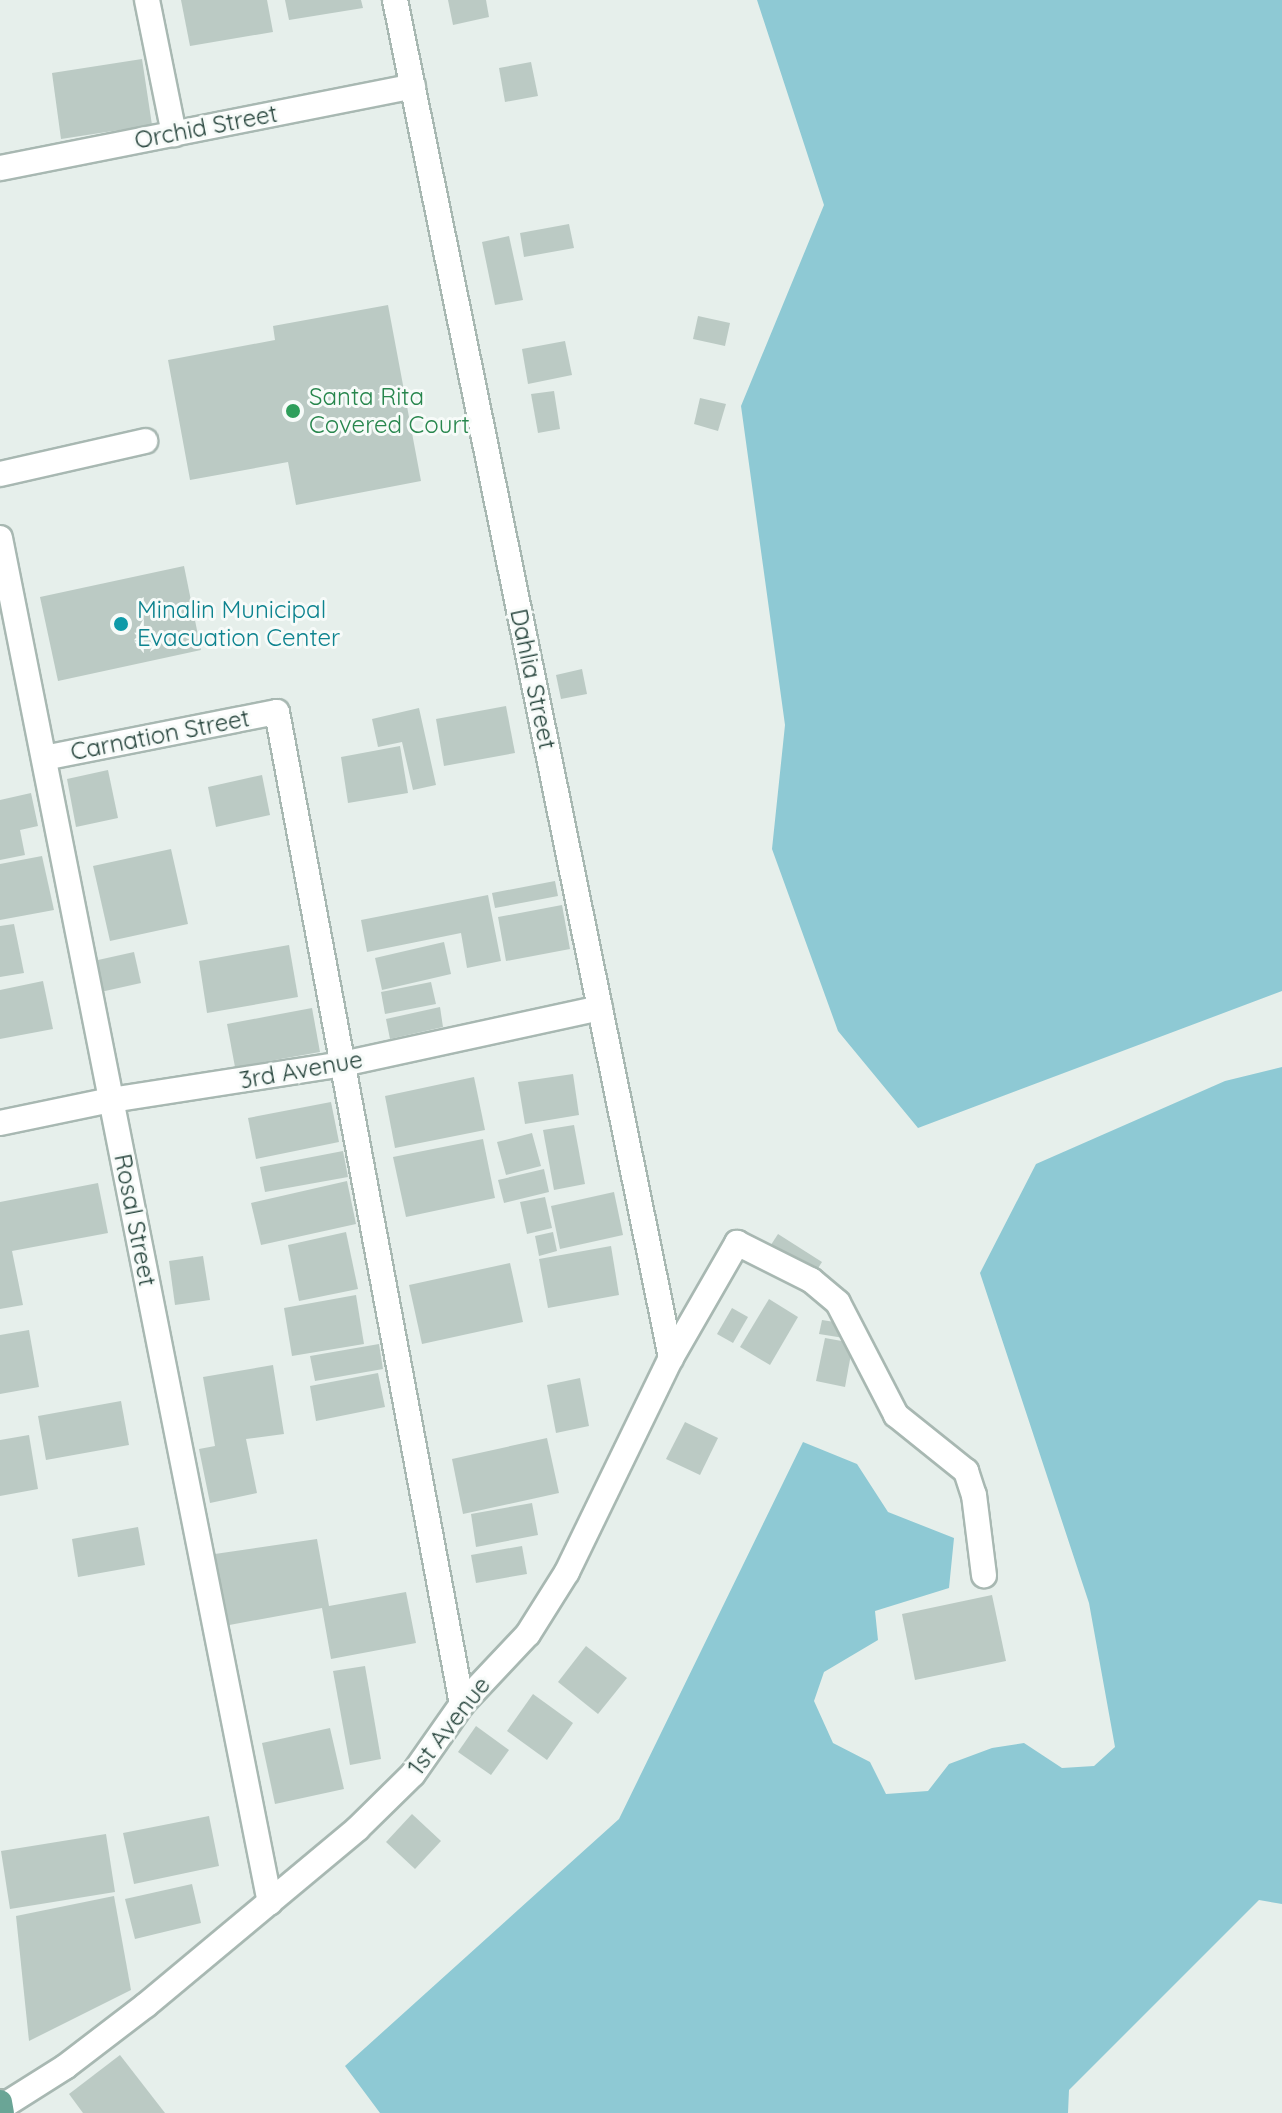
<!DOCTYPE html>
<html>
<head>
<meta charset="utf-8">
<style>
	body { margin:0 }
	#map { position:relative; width:1282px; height:2113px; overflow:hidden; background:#e6efeb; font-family:Quicksand,sans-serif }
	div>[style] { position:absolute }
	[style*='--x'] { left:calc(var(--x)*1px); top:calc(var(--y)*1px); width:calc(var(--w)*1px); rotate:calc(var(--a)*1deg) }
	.water>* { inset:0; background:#8ec9d4 }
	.building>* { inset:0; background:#bbcac4 }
	.roads { filter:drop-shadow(2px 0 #a8b8b2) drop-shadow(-2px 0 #a8b8b2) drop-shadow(0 2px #a8b8b2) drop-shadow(0 -2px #a8b8b2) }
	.minor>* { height:24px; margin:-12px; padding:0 12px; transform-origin:12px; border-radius:12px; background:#fff }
	.major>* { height:24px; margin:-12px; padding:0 12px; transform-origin:12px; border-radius:12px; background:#6aa596 }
	.dots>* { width:22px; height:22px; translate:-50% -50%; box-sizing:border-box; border:4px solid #f7fbf9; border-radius:50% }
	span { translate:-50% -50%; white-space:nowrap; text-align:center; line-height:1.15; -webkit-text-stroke:6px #f7fbf9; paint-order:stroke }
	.street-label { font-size:24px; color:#24423a }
	.leisure-label { font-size:24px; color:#27864d }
	.left { translate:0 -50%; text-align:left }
	.culture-label { font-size:24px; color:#0d838f }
</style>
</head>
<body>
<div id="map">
	<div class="water">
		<div style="clip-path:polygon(757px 0,1282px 0,1282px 991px,918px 1128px,838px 1031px,772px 849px,785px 725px,741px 406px,824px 205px)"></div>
		<div style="clip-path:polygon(1282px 1067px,1282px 1904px,1259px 1900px,1069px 2090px,1068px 2113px,380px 2113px,345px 2066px,619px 1819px,803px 1442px,857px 1464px,888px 1512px,954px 1538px,949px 1588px,875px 1611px,878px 1640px,824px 1672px,814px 1701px,833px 1743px,870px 1762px,886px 1794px,928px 1791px,949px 1764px,992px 1748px,1024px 1743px,1062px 1768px,1094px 1766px,1115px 1747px,1089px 1603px,980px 1273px,1036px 1164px,1225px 1081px)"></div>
	</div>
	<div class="building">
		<div style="clip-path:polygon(181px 0,267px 0,273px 32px,190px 46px)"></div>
		<div style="clip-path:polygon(285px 0,361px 0,363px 8px,289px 20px)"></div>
		<div style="clip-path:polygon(448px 0,486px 0,489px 17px,453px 25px)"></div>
		<div style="clip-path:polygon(142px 59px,152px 125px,61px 139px,52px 73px)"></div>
		<div style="clip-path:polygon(531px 62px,538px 96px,505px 102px,499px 68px)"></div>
		<div style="clip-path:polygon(569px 224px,574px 248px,524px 257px,520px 233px)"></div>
		<div style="clip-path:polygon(509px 236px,523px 300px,495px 305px,482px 242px)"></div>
		<div style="clip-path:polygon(388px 305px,421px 481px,296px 505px,288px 462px,190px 480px,168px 360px,275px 340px,273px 326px)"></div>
		<div style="clip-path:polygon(698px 316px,730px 323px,725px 346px,693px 339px)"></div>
		<div style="clip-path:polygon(565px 341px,572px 375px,528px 384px,522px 349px)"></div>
		<div style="clip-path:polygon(554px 391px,560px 429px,538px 433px,531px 394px)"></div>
		<div style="clip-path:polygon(700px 398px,726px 404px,718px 431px,694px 424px)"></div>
		<div style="clip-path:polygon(184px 566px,201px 650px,58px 681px,40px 597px)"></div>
		<div style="clip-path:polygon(582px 669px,587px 694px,561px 699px,556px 675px)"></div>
		<div style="clip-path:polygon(506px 706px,515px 753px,444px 766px,436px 719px)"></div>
		<div style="clip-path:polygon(419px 708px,436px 785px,413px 790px,402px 742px,378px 747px,372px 719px)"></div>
		<div style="clip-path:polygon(400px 746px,408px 793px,348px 803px,341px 757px)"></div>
		<div style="clip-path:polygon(108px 770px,118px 818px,76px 827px,67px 779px)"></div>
		<div style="clip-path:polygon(262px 775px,270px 815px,216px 827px,208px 787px)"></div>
		<div style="clip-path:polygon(31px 793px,38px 826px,20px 830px,25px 855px,0 860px,0 800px)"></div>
		<div style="clip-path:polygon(171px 849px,188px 924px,110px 941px,93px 866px)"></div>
		<div style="clip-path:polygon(42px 856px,54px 910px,0 920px,0 864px)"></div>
		<div style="clip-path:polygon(555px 881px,558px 896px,495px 908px,492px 893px)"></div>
		<div style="clip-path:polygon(488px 895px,501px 961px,467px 968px,461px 933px,367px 952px,361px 920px)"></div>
		<div style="clip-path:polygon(562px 905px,570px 949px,506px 961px,498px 917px)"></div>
		<div style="clip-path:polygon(14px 924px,24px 973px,0 977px,0 926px)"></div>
		<div style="clip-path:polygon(444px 942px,451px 974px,382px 990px,375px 958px)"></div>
		<div style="clip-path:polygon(289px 945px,298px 997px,207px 1013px,199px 961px)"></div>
		<div style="clip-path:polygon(134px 952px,141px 983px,96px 993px,89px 962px)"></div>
		<div style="clip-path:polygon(43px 981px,53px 1029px,0 1039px,0 990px)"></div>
		<div style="clip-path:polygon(431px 982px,436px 1004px,385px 1014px,381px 992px)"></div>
		<div style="clip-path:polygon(440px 1007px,443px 1027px,390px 1039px,386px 1019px)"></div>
		<div style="clip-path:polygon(312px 1008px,320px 1052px,235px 1067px,227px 1024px)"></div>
		<div style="clip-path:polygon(573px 1074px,579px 1115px,525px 1124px,518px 1082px)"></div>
		<div style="clip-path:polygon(474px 1077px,485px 1130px,395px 1148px,385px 1096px)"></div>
		<div style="clip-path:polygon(331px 1102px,339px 1142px,256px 1159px,248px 1118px)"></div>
		<div style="clip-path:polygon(574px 1125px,585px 1184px,554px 1190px,543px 1130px)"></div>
		<div style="clip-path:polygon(532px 1133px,541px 1166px,506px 1175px,497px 1142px)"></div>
		<div style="clip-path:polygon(483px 1139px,495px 1198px,406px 1217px,393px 1157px)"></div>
		<div style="clip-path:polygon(343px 1151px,348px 1177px,265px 1192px,260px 1167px)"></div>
		<div style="clip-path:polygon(544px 1169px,549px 1192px,504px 1203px,498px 1180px)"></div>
		<div style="clip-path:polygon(347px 1181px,356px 1224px,261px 1245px,251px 1203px)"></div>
		<div style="clip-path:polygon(98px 1183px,108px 1233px,12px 1251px,23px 1305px,0 1309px,0 1202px)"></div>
		<div style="clip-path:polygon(614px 1192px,623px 1235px,560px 1249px,551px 1206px)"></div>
		<div style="clip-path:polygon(545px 1197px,552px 1228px,527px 1234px,520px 1202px)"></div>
		<div style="clip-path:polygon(346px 1232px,358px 1289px,299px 1301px,288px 1245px)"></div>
		<div style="clip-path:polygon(553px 1232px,557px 1251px,539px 1256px,535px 1236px)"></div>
		<div style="clip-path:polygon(778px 1234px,822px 1262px,811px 1279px,767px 1251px)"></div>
		<div style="clip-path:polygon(611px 1246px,619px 1295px,548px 1308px,539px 1259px)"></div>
		<div style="clip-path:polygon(203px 1256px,210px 1300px,175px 1305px,169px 1261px)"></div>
		<div style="clip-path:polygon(510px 1263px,523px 1322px,422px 1344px,409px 1285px)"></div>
		<div style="clip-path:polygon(356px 1295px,364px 1344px,292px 1356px,284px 1308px)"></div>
		<div style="clip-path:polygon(769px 1299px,798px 1317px,770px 1365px,740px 1347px)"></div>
		<div style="clip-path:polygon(732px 1308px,748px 1317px,733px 1343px,717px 1334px)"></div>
		<div style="clip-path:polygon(822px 1320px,847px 1324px,844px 1338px,819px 1334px)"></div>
		<div style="clip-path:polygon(29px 1330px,39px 1387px,0 1394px,0 1335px)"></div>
		<div style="clip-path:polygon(825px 1338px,853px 1343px,845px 1387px,816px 1381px)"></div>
		<div style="clip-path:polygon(379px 1344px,383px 1369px,315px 1381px,310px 1356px)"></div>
		<div style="clip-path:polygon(273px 1365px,284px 1434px,246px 1439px,257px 1493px,210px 1503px,199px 1449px,215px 1446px,203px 1377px)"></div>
		<div style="clip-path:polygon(378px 1373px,385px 1407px,316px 1421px,310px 1386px)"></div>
		<div style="clip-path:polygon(580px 1378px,589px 1426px,556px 1433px,547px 1385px)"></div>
		<div style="clip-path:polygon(121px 1401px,129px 1445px,46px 1460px,38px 1416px)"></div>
		<div style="clip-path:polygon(685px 1422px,718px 1438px,700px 1475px,666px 1459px)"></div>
		<div style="clip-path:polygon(29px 1435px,38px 1489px,0 1496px,0 1440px)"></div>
		<div style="clip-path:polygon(547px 1438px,559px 1493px,463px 1514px,452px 1459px)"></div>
		<div style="clip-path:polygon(532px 1503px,538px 1535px,476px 1547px,471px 1514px)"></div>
		<div style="clip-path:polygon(138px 1527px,145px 1565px,78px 1577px,72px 1539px)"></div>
		<div style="clip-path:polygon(317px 1539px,329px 1606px,406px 1592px,416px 1643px,331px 1659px,322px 1608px,224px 1626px,208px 1555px)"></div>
		<div style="clip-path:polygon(522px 1546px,527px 1574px,476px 1583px,471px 1555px)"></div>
		<div style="clip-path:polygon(992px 1595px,1006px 1661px,915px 1680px,902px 1614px)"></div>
		<div style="clip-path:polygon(586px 1646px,627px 1678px,598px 1714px,558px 1682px)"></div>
		<div style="clip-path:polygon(365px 1666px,381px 1759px,350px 1765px,333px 1671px)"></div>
		<div style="clip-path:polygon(533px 1694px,573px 1723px,547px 1760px,507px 1731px)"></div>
		<div style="clip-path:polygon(476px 1726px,509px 1750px,491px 1775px,458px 1752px)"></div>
		<div style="clip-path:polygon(330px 1728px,344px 1789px,275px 1804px,262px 1743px)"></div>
		<div style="clip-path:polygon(412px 1814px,441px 1841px,415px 1869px,386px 1842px)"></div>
		<div style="clip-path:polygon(209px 1816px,219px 1866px,134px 1884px,123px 1833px)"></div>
		<div style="clip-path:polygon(106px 1834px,115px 1892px,10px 1909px,1px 1851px)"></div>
		<div style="clip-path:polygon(192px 1884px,201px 1923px,135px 1939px,125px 1899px)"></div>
		<div style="clip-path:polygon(114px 1896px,131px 1990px,29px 2041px,16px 1916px)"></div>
		<div style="clip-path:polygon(120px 2055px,165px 2113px,83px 2113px,69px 2094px)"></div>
	</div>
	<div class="roads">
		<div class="minor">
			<div style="--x:147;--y:0;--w:137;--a:78.6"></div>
			<div style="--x:395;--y:0;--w:1386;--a:78.51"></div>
			<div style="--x:0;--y:168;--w:421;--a:-11.2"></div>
			<div style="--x:0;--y:474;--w:149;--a:-12.8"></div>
			<div style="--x:0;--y:538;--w:1391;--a:78.81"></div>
			<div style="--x:44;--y:758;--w:237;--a:-11.2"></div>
			<div style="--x:277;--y:712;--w:1009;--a:79.44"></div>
			<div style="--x:0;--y:1123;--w:113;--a:-11.7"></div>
			<div style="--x:111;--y:1100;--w:235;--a:-8.8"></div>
			<div style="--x:343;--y:1064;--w:263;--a:-12.3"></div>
			<div style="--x:0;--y:2108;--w:77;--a:-32.2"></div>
			<div style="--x:65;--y:2067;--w:102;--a:-37.4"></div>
			<div style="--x:146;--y:2005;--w:275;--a:-39.8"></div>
			<div style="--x:357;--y:1829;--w:78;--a:-44.5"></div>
			<div style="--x:413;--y:1774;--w:85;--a:-55"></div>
			<div style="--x:462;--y:1704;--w:96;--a:-46.7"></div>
			<div style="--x:528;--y:1634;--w:73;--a:-57.8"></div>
			<div style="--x:567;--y:1572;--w:238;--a:-64.1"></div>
			<div style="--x:671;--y:1358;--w:133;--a:-60.1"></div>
			<div style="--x:737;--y:1243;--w:83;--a:26.6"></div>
			<div style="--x:811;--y:1280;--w:35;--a:40"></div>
			<div style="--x:838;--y:1303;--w:126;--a:62.6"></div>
			<div style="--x:896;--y:1415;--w:90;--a:38.7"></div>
			<div style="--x:966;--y:1471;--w:25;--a:72"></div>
			<div style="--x:974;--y:1495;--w:81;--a:82.9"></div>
		</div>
		<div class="major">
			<div style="--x:0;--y:2102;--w:11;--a:80"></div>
		</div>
	</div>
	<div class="dots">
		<div style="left:293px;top:411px;background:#2e9e5b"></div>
		<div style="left:121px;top:624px;background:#0f9aa8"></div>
	</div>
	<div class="street-label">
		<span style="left:206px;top:127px;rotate:-11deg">Orchid Street</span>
		<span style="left:533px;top:679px;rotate:78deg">Dahlia Street</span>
		<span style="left:160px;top:735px;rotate:-11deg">Carnation Street</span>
		<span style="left:301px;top:1070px;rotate:-10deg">3rd Avenue</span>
		<span style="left:135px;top:1220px;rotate:79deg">Rosal Street</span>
		<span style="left:449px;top:1726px;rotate:-52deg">1st Avenue</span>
	</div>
	<div class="leisure-label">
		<span class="left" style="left:309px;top:411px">Santa Rita<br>Covered Court</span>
	</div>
	<div class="culture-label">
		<span class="left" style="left:137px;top:624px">Minalin Municipal<br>Evacuation Center</span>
	</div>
</div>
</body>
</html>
